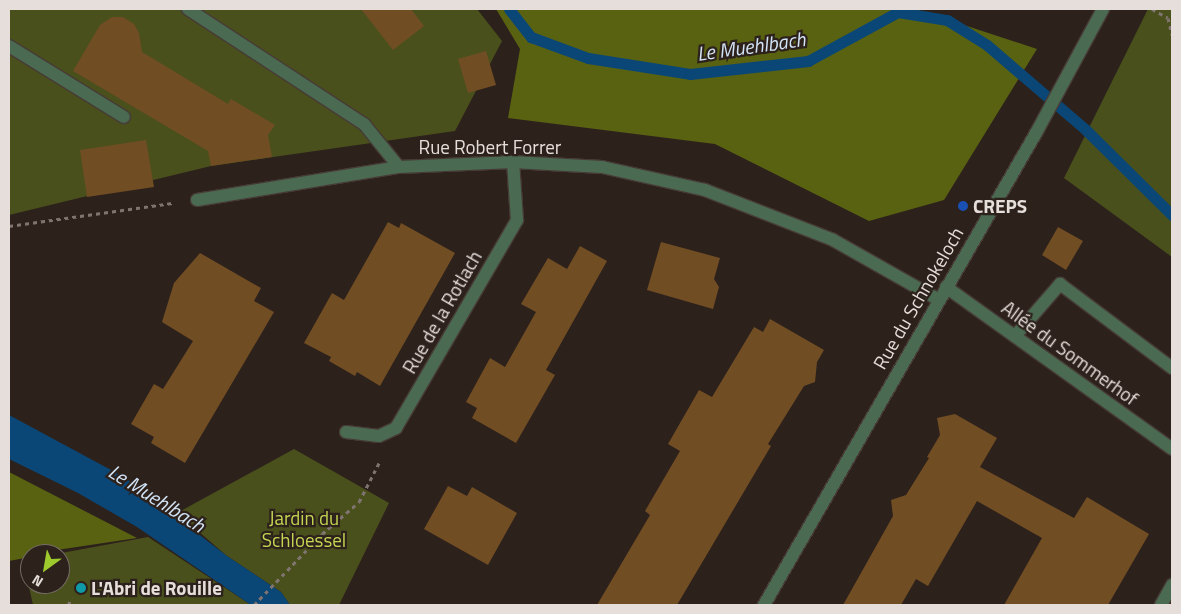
<!DOCTYPE html>
<html>
<head>
<meta charset="utf-8">
<style>
	body { margin:0 }
	#map { position:relative; width:1181px; height:614px; overflow:hidden; background:#2d211c; font-family:"Titillium Web",sans-serif }
	div>[style] { position:absolute }
	[style*='--x'] { left:calc(var(--x)*1px); top:calc(var(--y)*1px); width:calc(var(--w)*1px); rotate:calc(var(--a)*1deg) }
	.green>* { inset:0; background:#49501c }
	.forest>* { inset:0; background:#596211 }
	.water>* { inset:0; background:#0a4777 }
	.stream>* { height:11px; margin:-5.5px; padding:0 5.5px; transform-origin:5.5px; border-radius:5.5px; background:#0a4777 }
	.building>* { inset:0; background:#714d23 }
	.path>* { height:3px; margin-top:-1.5px; transform-origin:0; background:repeating-linear-gradient(90deg,#7f7470 0 4px,transparent 0 8px) }
	.roads { filter:drop-shadow(1px 0 #473b37) drop-shadow(-1px 0 #473b37) drop-shadow(0 1px #473b37) drop-shadow(0 -1px #473b37) }
	.minor>* { height:12px; margin:-6px; padding:0 6px; transform-origin:6px; border-radius:6px; background:#4a6b51 }
	.dots>* { width:14px; height:14px; translate:-50% -50%; box-sizing:border-box; border:2px solid #2d211c; border-radius:50% }
	span { translate:-50% -50%; white-space:nowrap; text-align:center; line-height:1.15; -webkit-text-stroke:4.5px #2d211c; paint-order:stroke }
	.street-label { font-size:19px; color:#e6deda }
	.poi-label { font-size:19px; color:#e6deda; font-weight:700 }
	.left { translate:0 -50%; text-align:left }
	.park-label { font-size:19px; color:#c3d551 }
	.water-label { font-size:20px; color:#d2e4f6; font-style:italic }
	.frame { position:absolute; inset:0; border:10px solid #e6deda; pointer-events:none }
	.north { position:absolute; left:20px; top:544px; width:50px; height:50px; box-sizing:border-box; background:#2d211c; border:1px solid #776d68; border-radius:50%; rotate:212deg; font-size:14px; font-weight:700; line-height:20px; text-align:center; color:#e6deda }
	.north::after { content:''; display:block; margin:auto; width:18px; height:22px; background:#9eca2e; clip-path:polygon(50% 0,100% 100%,50% 72%,0 100%) }
</style>
</head>
<body>
<div id="map">
	<div class="green">
		<div style="clip-path:polygon(9px 9px,477px 9px,502px 41px,455px 131px,211px 166px,9px 215px)"></div>
		<div style="clip-path:polygon(1148px 9px,1172px 9px,1172px 257px,1064px 178px)"></div>
		<div style="clip-path:polygon(294px 449px,389px 503px,339px 605px,290px 605px,281px 592px,227px 556px,177px 513px)"></div>
		<div style="clip-path:polygon(148px 537px,251px 605px,33px 605px,23px 560px,30px 559px,30px 584px,60px 584px,60px 554px,56px 554px)"></div>
	</div>
	<div class="forest">
		<div style="clip-path:polygon(496px 9px,915px 9px,1037px 49px,944px 200px,869px 221px,715px 144px,508px 118px,520px 49px)"></div>
		<div style="clip-path:polygon(9px 472px,137px 538px,30px 554px,30px 557px,9px 561px)"></div>
	</div>
	<div class="water">
		<div style="clip-path:polygon(9px 415px,124px 477px,227px 556px,281px 592px,290px 605px,251px 605px,137px 527px,78px 493px,9px 459px)"></div>
	</div>
	<div class="stream">
		<div style="--x:509;--y:9;--w:36;--a:52"></div>
		<div style="--x:531;--y:37;--w:61;--a:20.2"></div>
		<div style="--x:588;--y:58;--w:103;--a:8.9"></div>
		<div style="--x:690;--y:74;--w:119;--a:-6.3"></div>
		<div style="--x:808;--y:61;--w:102;--a:-28.6"></div>
		<div style="--x:898;--y:12;--w:50;--a:9.3"></div>
		<div style="--x:947;--y:20;--w:47;--a:32"></div>
		<div style="--x:987;--y:45;--w:130;--a:40.6"></div>
		<div style="--x:1086;--y:130;--w:121;--a:44.7"></div>
	</div>
	<div class="building">
		<div style="clip-path:polygon(361px 9px,411px 9px,424px 26px,393px 50px)"></div>
		<div style="clip-path:polygon(112px 17px,123px 17px,134px 24px,139px 33px,142px 52px,228px 104px,231px 99px,275px 125px,268px 135px,272px 157px,211px 166px,208px 151px,73px 71px,100px 25px)"></div>
		<div style="clip-path:polygon(486px 51px,496px 85px,468px 93px,458px 59px)"></div>
		<div style="clip-path:polygon(146px 140px,154px 187px,87px 197px,80px 150px)"></div>
		<div style="clip-path:polygon(388px 222px,399px 228px,401px 223px,455px 253px,380px 386px,357px 372px,355px 376px,329px 361px,331px 357px,304px 343px,332px 293px,344px 300px)"></div>
		<div style="clip-path:polygon(1058px 227px,1083px 241px,1066px 270px,1042px 255px)"></div>
		<div style="clip-path:polygon(661px 242px,720px 258px,714px 279px,719px 287px,713px 309px,647px 290px)"></div>
		<div style="clip-path:polygon(580px 246px,607px 261px,546px 370px,555px 375px,516px 443px,472px 418px,477px 408px,466px 402px,490px 358px,505px 367px,536px 312px,521px 304px,548px 258px,567px 269px)"></div>
		<div style="clip-path:polygon(200px 253px,261px 288px,254px 301px,274px 312px,185px 463px,151px 443px,154px 437px,131px 424px,154px 384px,163px 389px,193px 341px,162px 322px,174px 283px)"></div>
		<div style="clip-path:polygon(770px 319px,824px 350px,817px 362px,815px 382px,804px 386px,768px 444px,771px 446px,677px 605px,597px 605px,650px 515px,645px 511px,680px 451px,668px 444px,699px 390px,712px 397px,754px 327px,763px 332px)"></div>
		<div style="clip-path:polygon(955px 414px,997px 438px,980px 467px,1074px 518px,1087px 497px,1149px 534px,1108px 605px,1004px 605px,1042px 538px,977px 501px,928px 586px,916px 579px,901px 605px,843px 605px,893px 516px,891px 500px,906px 495px,929px 458px,927px 457px,940px 435px,937px 418px)"></div>
		<div style="clip-path:polygon(448px 486px,467px 496px,472px 487px,517px 513px,488px 565px,424px 529px)"></div>
	</div>
	<div class="path">
		<div style="--x:1152;--y:9;--w:18;--a:29"></div>
		<div style="--x:1168;--y:18;--w:17;--a:77"></div>
		<div style="--x:9;--y:226;--w:165;--a:-8"></div>
		<div style="--x:68;--y:605;--w:8;--a:-60"></div>
		<div style="--x:254;--y:605;--w:98;--a:-46.2"></div>
		<div style="--x:322;--y:534;--w:49;--a:-40.9"></div>
		<div style="--x:359;--y:502;--w:44;--a:-62.9"></div>
	</div>
	<div class="roads">
		<div class="minor">
			<div style="--x:188;--y:9;--w:210;--a:33.2"></div>
			<div style="--x:364;--y:124;--w:55;--a:50.9"></div>
			<div style="--x:9;--y:46;--w:135;--a:31.7"></div>
			<div style="--x:197;--y:200;--w:205;--a:-9.3"></div>
			<div style="--x:399;--y:167;--w:114;--a:-2.5"></div>
			<div style="--x:513;--y:162;--w:89;--a:3.2"></div>
			<div style="--x:602;--y:167;--w:106;--a:12.6"></div>
			<div style="--x:705;--y:190;--w:137;--a:21.3"></div>
			<div style="--x:833;--y:240;--w:122;--a:29.5"></div>
			<div style="--x:946;--y:287;--w:278;--a:35.6"></div>
			<div style="--x:1015;--y:336;--w:69;--a:-49.1"></div>
			<div style="--x:1060;--y:284;--w:140;--a:36.9"></div>
			<div style="--x:346;--y:432;--w:33;--a:7"></div>
			<div style="--x:379;--y:436;--w:19;--a:-25"></div>
			<div style="--x:396;--y:428;--w:241;--a:-59.8"></div>
			<div style="--x:517;--y:220;--w:58;--a:-93.9"></div>
			<div style="--x:764;--y:605;--w:545;--a:-60.05"></div>
			<div style="--x:1036;--y:133;--w:141;--a:-61.6"></div>
			<div style="--x:1161;--y:605;--w:23;--a:-61"></div>
		</div>
	</div>
	<div class="dots">
		<div style="left:963px;top:206px;background:#1a4fb4"></div>
		<div style="left:81px;top:588px;background:#0f9aa8"></div>
	</div>
	<div class="street-label">
		<span style="left:490px;top:147px">Rue Robert Forrer</span>
		<span style="left:918px;top:298px;rotate:-60deg">Rue du Schnokeloch</span>
		<span style="left:442px;top:312px;rotate:-60deg">Rue de la Rotlach</span>
		<span style="left:1070px;top:353px;rotate:36deg">Allée du Sommerhof</span>
	</div>
	<div class="poi-label">
		<span class="left" style="left:973px;top:206px">CREPS</span>
		<span class="left" style="left:91px;top:588px">L'Abri de Rouille</span>
	</div>
	<div class="park-label">
		<span style="left:304px;top:529px">Jardin du<br>Schloessel</span>
	</div>
	<div class="water-label">
		<span style="left:751px;top:46px;rotate:-8deg">Le Muehlbach</span>
		<span style="left:157px;top:498px;rotate:32deg">Le Muehlbach</span>
	</div>
	<div class="frame"></div>
	<div class="north">N</div>
</div>
</body>
</html>
